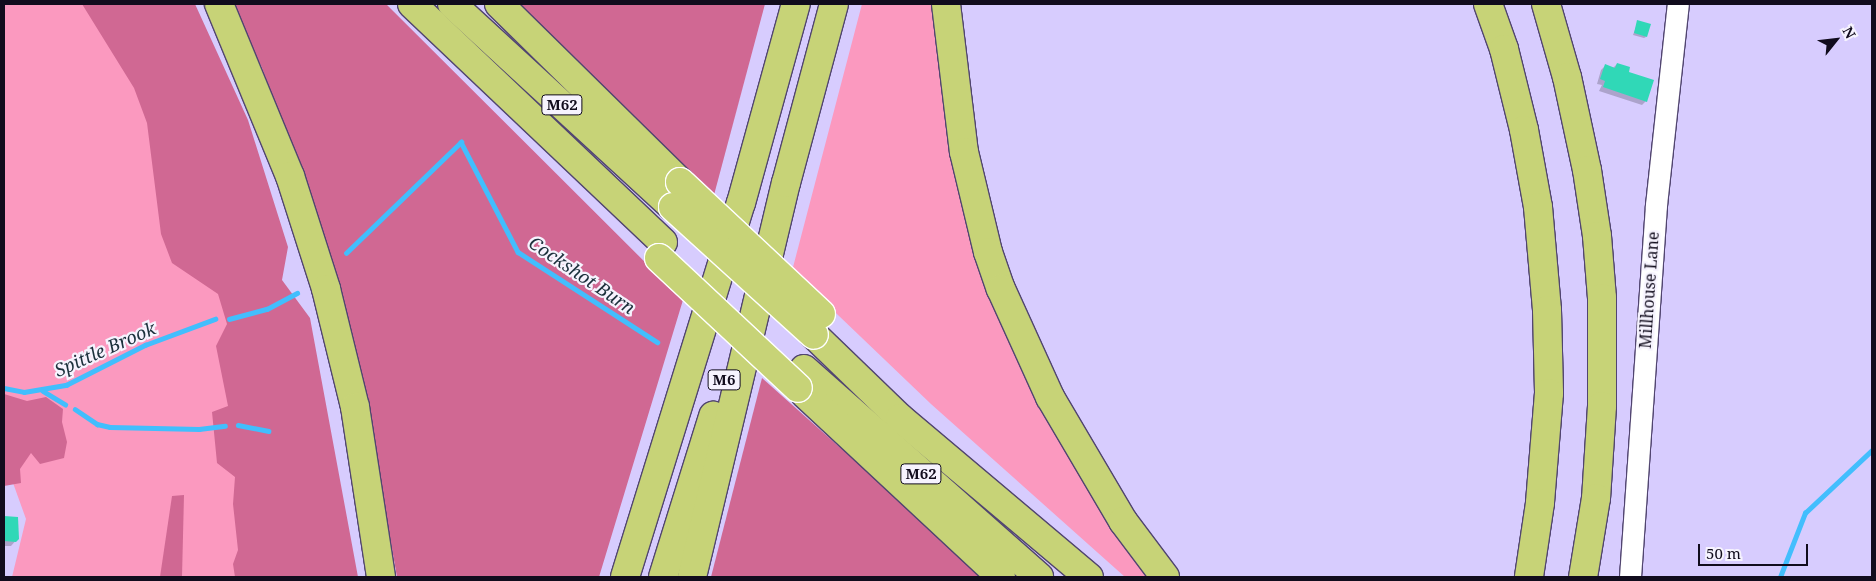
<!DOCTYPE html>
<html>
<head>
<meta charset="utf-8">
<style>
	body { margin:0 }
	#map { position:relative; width:1876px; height:581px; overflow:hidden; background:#d7ccfe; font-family:"Noto Serif",serif }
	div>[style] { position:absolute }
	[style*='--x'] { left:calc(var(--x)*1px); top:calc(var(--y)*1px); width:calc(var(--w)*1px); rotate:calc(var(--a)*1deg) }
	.green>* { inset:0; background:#fb99bf }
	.forest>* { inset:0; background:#d06893 }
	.shadow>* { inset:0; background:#0003 }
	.stream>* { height:4.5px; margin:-2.25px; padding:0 2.25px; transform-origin:2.25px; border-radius:2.25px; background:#42befd }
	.building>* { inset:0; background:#30d8b7 }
	.roads { filter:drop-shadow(1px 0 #514570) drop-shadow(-1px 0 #514570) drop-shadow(0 1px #514570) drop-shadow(0 -1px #514570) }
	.secondary>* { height:21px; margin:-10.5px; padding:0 10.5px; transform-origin:10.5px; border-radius:10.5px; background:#fff }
	.highway>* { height:28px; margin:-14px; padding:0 14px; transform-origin:14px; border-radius:14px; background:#c7d377 }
	.bridges { filter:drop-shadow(1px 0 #fff) drop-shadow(-1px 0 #fff) drop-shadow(0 1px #fff) drop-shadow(0 -1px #fff) }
	.highway-bridge>* { height:28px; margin:-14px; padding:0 14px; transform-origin:14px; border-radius:14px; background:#c7d377 }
	span { translate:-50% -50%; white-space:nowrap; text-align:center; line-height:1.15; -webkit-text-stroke:4.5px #f6f3fe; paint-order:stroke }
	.shield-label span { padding:1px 4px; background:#f6f3fe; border:1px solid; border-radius:4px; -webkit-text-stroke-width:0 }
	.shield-label { font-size:15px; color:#110c1d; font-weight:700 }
	.street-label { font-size:16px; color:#110c1d }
	.water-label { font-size:18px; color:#1c303c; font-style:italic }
	.frame { position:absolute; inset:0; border:5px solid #110c1d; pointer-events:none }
	.north { position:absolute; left:1811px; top:15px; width:50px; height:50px; -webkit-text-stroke:4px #f6f3fe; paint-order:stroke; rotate:61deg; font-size:14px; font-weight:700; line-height:20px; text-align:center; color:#110c1d }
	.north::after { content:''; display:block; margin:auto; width:18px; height:22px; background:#110c1d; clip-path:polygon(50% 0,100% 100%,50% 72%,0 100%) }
	.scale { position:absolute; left:1698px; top:544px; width:110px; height:22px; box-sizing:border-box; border:2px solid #110c1d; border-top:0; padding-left:6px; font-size:15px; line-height:18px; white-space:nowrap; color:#110c1d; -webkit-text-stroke:4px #f6f3fe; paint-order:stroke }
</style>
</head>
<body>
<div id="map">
	<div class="green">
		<div style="clip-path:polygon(4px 4px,129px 4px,211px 205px,292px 577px,12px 577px,26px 519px,4px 458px)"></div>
		<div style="clip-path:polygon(862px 4px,939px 4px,974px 222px,1153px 577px,1125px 577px,931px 404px,792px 271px)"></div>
	</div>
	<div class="forest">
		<div style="clip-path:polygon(82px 4px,195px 4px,248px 120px,288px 247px,282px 280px,310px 318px,358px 577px,235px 577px,233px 564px,238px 550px,233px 504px,235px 477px,217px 463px,212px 412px,228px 406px,216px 346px,227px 324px,218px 294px,172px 263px,161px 234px,147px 123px,134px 88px)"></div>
		<div style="clip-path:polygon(232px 4px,386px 4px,683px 300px,599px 577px,397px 577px,362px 379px,308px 191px,262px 68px)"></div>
		<div style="clip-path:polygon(516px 4px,765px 4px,714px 195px,549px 38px)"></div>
		<div style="clip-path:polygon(762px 378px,927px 525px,981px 577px,711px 577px)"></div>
		<div style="clip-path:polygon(4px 394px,27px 401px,46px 397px,63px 409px,62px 422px,67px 442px,64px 458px,40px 464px,31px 453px,20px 469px,21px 483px,4px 486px)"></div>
		<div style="clip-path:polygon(184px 495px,182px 577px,160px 577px,172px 496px)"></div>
	</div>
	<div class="shadow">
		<div style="clip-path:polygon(1638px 22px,1646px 37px,1644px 38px,1633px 35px)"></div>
		<div style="clip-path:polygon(1617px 64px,1646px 101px,1642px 105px,1599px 91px,1602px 85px,1597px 84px,1601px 70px,1605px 66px,1613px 68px)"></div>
		<div style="clip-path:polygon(17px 518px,18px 538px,11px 546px,4px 546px,4px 519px)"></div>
	</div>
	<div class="stream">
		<div style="--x:346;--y:253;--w:160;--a:-44"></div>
		<div style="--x:461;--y:142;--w:124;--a:62.6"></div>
		<div style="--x:518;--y:252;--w:166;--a:32.9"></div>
		<div style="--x:229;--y:319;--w:39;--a:-15"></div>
		<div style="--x:267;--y:309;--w:34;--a:-28"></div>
		<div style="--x:4;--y:388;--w:20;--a:11"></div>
		<div style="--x:24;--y:392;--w:43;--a:-9.5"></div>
		<div style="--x:66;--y:385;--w:89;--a:-26.9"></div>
		<div style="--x:145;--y:345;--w:75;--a:-20.4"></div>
		<div style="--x:43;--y:391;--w:26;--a:31"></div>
		<div style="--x:75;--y:409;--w:27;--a:34"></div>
		<div style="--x:97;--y:424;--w:13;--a:13"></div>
		<div style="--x:110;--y:427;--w:89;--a:1.3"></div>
		<div style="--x:199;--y:429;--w:26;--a:-7"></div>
		<div style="--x:238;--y:425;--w:31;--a:11"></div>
		<div style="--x:1780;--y:577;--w:69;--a:-68.7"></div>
		<div style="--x:1805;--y:513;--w:92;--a:-43.2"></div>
	</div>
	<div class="building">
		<div style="clip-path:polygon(1637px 20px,1651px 24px,1647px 37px,1634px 33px)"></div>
		<div style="clip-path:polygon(1617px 63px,1630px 67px,1629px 72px,1654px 80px,1647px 102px,1603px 87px,1605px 81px,1600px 79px,1605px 64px,1615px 68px)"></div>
		<div style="clip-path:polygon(4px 516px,18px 517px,19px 539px,16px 542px,4px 541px)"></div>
	</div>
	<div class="roads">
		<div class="secondary">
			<div style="--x:1630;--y:577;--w:373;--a:-86"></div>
			<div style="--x:1656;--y:205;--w:202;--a:-83.8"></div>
		</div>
		<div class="highway">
			<div style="--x:219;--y:4;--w:186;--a:67.6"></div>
			<div style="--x:290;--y:176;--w:119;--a:72.3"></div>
			<div style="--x:326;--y:289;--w:122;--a:76.2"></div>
			<div style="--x:355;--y:407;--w:172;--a:81.3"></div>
			<div style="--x:412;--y:4;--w:346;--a:43.5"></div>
			<div style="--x:452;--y:4;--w:300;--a:42.6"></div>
			<div style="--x:499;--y:4;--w:254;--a:44.5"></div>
			<div style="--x:946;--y:4;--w:149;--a:83.1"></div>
			<div style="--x:964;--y:152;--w:103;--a:76.5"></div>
			<div style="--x:988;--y:252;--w:39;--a:71"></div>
			<div style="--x:1001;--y:289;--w:119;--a:65.6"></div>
			<div style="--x:1050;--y:397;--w:144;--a:59.5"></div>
			<div style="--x:1123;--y:521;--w:70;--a:53.1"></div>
			<div style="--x:1488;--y:4;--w:48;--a:70.4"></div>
			<div style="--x:1504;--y:49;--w:83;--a:76.1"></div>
			<div style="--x:1524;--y:130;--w:78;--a:79.7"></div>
			<div style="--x:1538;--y:207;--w:103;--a:85"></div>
			<div style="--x:1547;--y:310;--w:83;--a:88.6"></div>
			<div style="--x:1549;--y:393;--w:110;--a:94.7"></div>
			<div style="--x:1540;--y:503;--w:75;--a:98.5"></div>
			<div style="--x:1546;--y:4;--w:76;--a:74"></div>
			<div style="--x:1567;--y:77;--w:95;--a:77.9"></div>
			<div style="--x:1587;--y:170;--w:67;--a:81.4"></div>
			<div style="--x:1597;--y:236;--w:62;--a:85.4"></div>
			<div style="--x:1602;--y:298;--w:108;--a:90"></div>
			<div style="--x:1602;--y:406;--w:92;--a:93.7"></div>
			<div style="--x:1596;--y:498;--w:80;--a:99.3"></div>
			<div style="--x:814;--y:335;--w:120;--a:44"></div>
			<div style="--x:900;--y:418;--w:247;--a:40.1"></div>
			<div style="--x:804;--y:369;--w:314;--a:41.5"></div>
			<div style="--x:805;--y:394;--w:268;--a:43"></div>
			<div style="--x:625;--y:577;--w:392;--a:-72.8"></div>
			<div style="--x:741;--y:203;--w:206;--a:-74.6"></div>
			<div style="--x:663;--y:577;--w:169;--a:-72.7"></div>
			<div style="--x:692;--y:577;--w:405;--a:-76.6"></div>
			<div style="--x:786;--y:183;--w:185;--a:-75"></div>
		</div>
	</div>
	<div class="bridges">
		<div class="highway-bridge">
			<div style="--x:680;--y:182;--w:193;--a:43.1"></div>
			<div style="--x:673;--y:207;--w:190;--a:42.2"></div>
			<div style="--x:659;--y:258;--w:190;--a:43.1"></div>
		</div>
	</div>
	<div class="shield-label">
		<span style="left:562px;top:105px">M62</span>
		<span style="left:724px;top:380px">M6</span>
		<span style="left:921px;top:474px">M62</span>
	</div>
	<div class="street-label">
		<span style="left:1649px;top:290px;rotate:-86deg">Millhouse Lane</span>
	</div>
	<div class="water-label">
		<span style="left:582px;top:275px;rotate:34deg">Cockshot Burn</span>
		<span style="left:105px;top:349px;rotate:-24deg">Spittle Brook</span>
	</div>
	<div class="frame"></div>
	<div class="north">N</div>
	<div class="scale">50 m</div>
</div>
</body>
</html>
